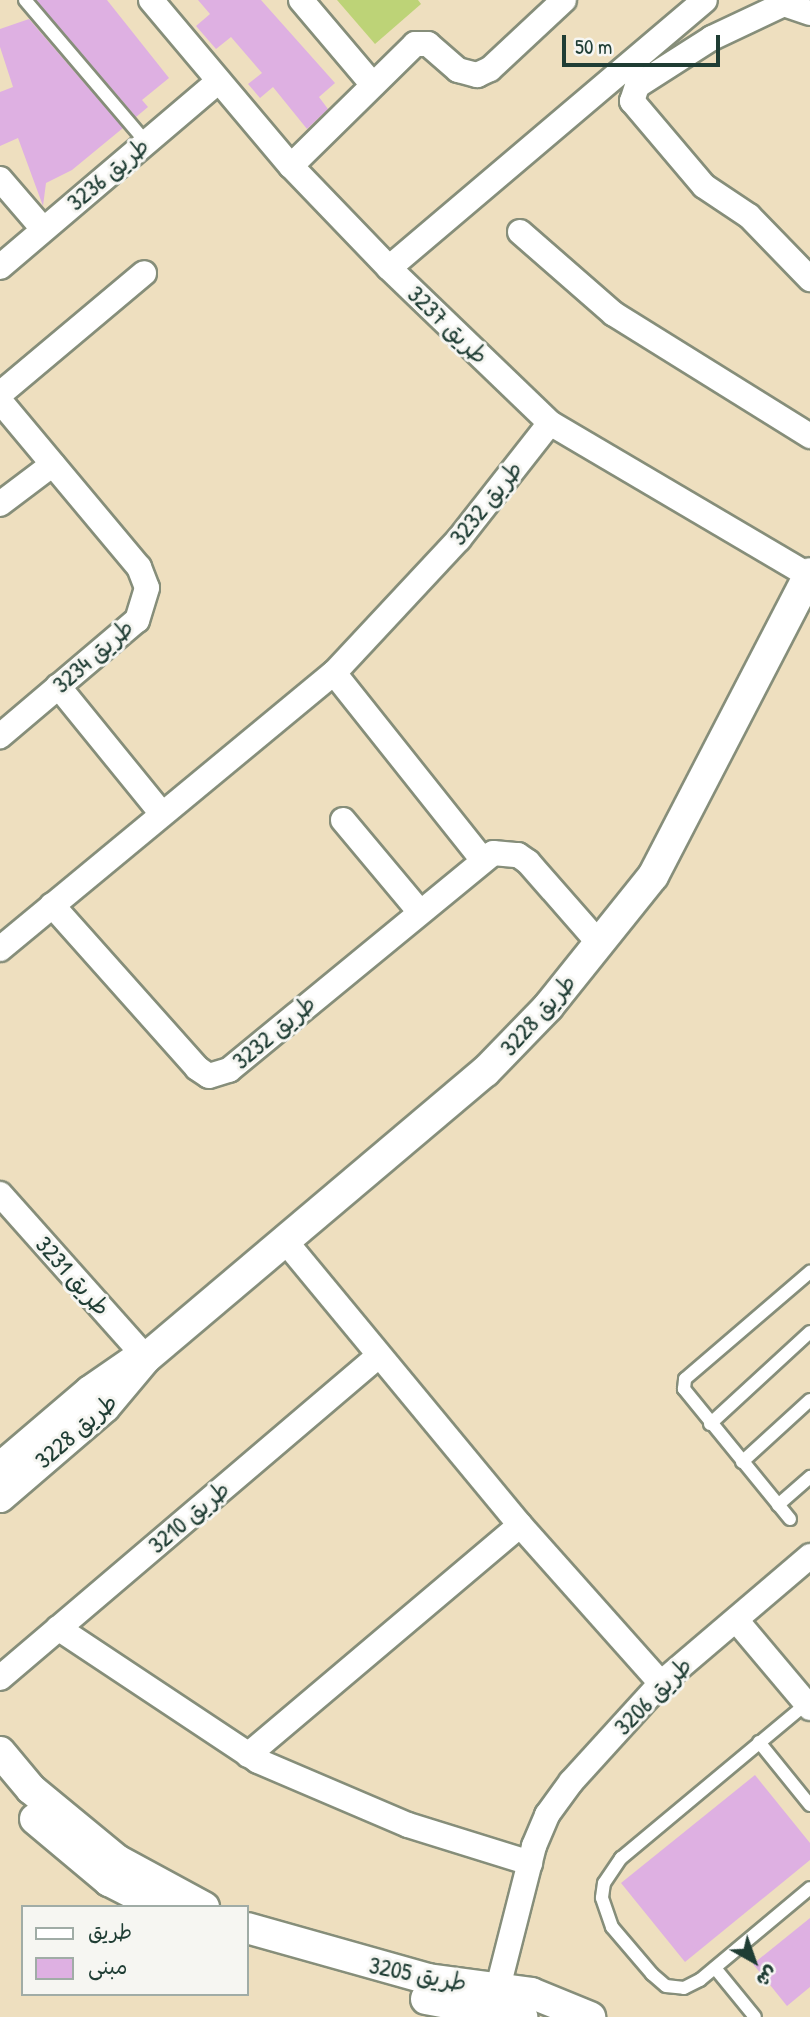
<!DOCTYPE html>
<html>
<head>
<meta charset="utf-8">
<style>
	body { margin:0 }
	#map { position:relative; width:810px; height:2017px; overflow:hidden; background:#eedfbf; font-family:"Patrick Hand","Playpen Sans Arabic",sans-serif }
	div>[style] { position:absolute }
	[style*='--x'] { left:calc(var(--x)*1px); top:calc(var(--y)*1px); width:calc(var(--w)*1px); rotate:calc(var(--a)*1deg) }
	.green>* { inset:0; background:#bdd377 }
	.building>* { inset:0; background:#deb0e2 }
	.roads { filter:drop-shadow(2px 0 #868e7a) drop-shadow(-2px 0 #868e7a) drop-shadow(0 2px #868e7a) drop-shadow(0 -2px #868e7a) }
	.service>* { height:12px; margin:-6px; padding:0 6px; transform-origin:6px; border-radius:6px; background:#fff }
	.minor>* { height:24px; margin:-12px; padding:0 12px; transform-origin:12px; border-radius:12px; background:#fff }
	.tertiary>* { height:30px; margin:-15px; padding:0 15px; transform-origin:15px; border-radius:15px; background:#fff }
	span { translate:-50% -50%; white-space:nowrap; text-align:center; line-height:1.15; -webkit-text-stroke:6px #f6f6f2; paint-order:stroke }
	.street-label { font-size:24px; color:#1f3d34 }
	.legend { position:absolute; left:21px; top:1905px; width:228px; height:91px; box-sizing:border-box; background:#f6f6f2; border:2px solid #a0aca6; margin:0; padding:9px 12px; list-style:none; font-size:21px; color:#1f3d34 }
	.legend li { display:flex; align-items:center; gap:14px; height:35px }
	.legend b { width:35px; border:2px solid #a0aca6 }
	.north { position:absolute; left:719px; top:1926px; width:70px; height:70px; -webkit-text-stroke:5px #f6f6f2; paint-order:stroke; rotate:140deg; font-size:19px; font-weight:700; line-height:28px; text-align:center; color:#1f3d34 }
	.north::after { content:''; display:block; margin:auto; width:24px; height:32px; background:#1f3d34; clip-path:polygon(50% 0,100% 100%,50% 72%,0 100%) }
	.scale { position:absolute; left:562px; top:35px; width:158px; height:32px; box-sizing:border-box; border:4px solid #1f3d34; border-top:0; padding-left:9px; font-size:21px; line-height:24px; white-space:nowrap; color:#1f3d34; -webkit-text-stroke:5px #f6f6f2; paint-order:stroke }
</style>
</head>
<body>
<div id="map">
	<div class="green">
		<div style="clip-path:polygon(337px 0,418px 0,421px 4px,375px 44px)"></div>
	</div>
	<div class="building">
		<div style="clip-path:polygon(36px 0,107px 0,169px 78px,142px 100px,148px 107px,136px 117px)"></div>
		<div style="clip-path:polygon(198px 0,261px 0,335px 83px,319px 97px,328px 109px,307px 129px,273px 87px,260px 98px,248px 84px,262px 73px,231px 37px,216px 49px,196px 26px,210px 14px)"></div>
		<div style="clip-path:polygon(29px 19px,123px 128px,72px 170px,46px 183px,43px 206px,18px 138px,0 146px,0 92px,13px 87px,0 47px,0 29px)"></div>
		<div style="clip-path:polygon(755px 1775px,810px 1843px,810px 1860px,685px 1962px,621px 1883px)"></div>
		<div style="clip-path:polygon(810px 1918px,810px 1987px,787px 2006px,753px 1964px)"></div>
	</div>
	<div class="roads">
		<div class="service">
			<div style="--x:25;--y:0;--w:187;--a:49.6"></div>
			<div style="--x:710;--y:1424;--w:136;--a:-42.6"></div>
			<div style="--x:742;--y:1462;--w:92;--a:-42.4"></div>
			<div style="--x:778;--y:1505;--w:43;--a:-41.2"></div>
			<div style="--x:790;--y:1519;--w:168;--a:-129.2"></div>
			<div style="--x:684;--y:1389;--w:10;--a:-84"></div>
			<div style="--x:685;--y:1379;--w:165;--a:-40.6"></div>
			<div style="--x:806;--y:1704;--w:241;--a:140.2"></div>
			<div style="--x:621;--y:1858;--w:30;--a:124"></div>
			<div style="--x:604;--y:1883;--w:15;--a:98"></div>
			<div style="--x:602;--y:1898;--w:31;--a:71"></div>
			<div style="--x:612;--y:1927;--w:62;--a:49.6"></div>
			<div style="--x:652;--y:1974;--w:18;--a:41"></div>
			<div style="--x:666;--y:1986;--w:18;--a:6"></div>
			<div style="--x:684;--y:1988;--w:18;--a:-27"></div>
			<div style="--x:700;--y:1980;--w:143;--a:-39.9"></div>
			<div style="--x:759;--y:1742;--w:81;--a:51"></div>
			<div style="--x:715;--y:1968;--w:63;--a:50.8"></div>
		</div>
		<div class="minor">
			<div style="--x:151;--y:0;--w:217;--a:49.9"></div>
			<div style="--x:291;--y:166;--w:141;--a:46.1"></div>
			<div style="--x:389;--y:268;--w:223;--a:43.9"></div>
			<div style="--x:550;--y:423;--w:299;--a:30.5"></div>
			<div style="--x:301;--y:0;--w:111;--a:49.7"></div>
			<div style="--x:810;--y:13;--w:28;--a:-161"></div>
			<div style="--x:784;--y:4;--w:80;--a:154.7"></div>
			<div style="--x:712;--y:38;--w:89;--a:147.4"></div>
			<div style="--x:637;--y:86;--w:16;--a:108"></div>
			<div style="--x:632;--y:101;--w:111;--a:49.7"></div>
			<div style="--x:704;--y:186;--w:54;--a:33.7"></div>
			<div style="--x:749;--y:216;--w:88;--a:45.9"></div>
			<div style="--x:291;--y:166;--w:174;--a:-44.5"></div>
			<div style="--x:415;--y:44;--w:13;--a:0"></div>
			<div style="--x:428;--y:44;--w:40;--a:41"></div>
			<div style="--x:458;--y:70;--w:20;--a:15"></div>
			<div style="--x:477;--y:75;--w:14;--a:-25"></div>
			<div style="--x:490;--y:69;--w:101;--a:-43"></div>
			<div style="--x:0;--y:179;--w:66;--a:49.3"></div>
			<div style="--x:520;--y:232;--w:125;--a:41.1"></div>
			<div style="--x:614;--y:314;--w:231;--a:31.9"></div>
			<div style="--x:0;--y:267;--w:285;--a:-40.4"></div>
			<div style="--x:389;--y:268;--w:414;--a:-40.3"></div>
			<div style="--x:0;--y:394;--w:188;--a:-40"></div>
			<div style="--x:0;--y:401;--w:217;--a:50.1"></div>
			<div style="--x:139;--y:567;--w:22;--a:69"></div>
			<div style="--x:147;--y:588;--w:34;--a:107"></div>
			<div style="--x:137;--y:620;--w:180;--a:139.7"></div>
			<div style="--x:0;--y:504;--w:66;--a:-37"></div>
			<div style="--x:334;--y:673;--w:238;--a:51.5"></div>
			<div style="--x:58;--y:686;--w:165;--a:50.9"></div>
			<div style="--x:343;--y:820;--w:119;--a:50.1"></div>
			<div style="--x:52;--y:905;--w:218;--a:48.3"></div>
			<div style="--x:197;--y:1068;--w:14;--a:34"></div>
			<div style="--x:209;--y:1076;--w:21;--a:-17"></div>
			<div style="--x:229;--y:1070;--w:342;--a:-39.4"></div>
			<div style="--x:493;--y:853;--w:25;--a:5"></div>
			<div style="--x:518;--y:855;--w:12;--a:35"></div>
			<div style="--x:528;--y:862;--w:108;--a:48.8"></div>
			<div style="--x:0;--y:949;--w:433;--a:-39.6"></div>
			<div style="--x:334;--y:673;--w:183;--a:-47"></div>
			<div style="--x:459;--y:539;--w:147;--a:-51.9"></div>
			<div style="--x:0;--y:1194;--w:220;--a:48.3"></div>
			<div style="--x:286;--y:1242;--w:367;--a:50.4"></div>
			<div style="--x:520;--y:1525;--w:212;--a:48.3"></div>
			<div style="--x:736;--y:1620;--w:115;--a:49.9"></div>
			<div style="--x:58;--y:1628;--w:240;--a:33.6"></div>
			<div style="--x:258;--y:1761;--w:163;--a:23.1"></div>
			<div style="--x:408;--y:1825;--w:128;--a:17.3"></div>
			<div style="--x:0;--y:1678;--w:497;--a:-40.4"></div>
			<div style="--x:248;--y:1755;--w:356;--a:-40.2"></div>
			<div style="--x:493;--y:2007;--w:166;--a:-75.7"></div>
			<div style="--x:534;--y:1846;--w:34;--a:-67"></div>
			<div style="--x:547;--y:1815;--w:41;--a:-54"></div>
			<div style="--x:571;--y:1782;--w:134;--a:-47.7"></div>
			<div style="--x:661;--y:1683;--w:196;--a:-40.4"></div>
		</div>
		<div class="tertiary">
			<div style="--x:0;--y:1468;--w:118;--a:-40.5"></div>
			<div style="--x:90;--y:1391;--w:51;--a:-34.6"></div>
			<div style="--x:0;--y:1497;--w:138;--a:-40.6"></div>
			<div style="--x:105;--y:1407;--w:64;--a:-50.1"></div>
			<div style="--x:146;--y:1358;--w:444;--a:-40.2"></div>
			<div style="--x:485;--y:1072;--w:91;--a:-45.9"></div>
			<div style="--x:548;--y:1007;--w:168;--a:-51.3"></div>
			<div style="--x:653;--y:876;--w:341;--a:-62.6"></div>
			<div style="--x:0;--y:1752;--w:48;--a:50"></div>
			<div style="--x:31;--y:1789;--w:112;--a:39.5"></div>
			<div style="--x:117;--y:1860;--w:99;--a:28.4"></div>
			<div style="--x:35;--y:1819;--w:97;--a:40"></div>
			<div style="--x:109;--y:1881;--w:57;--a:27"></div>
			<div style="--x:247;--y:1928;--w:188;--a:15.7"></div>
			<div style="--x:428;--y:1979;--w:104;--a:7.7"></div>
			<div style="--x:531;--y:1993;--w:64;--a:22.1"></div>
			<div style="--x:426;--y:1999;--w:98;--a:10.6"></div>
		</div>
	</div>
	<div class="street-label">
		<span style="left:108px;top:174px;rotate:-40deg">طريق 3236</span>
		<span style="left:448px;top:325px;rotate:44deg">طريق 3237</span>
		<span style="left:486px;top:503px;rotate:-51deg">طريق 3232</span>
		<span style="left:93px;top:656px;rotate:-41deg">طريق 3234</span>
		<span style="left:538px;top:1015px;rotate:-48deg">طريق 3228</span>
		<span style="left:274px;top:1032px;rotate:-40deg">طريق 3232</span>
		<span style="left:73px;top:1276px;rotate:48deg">طريق 3231</span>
		<span style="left:76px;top:1431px;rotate:-41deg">طريق 3228</span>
		<span style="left:189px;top:1517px;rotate:-40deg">طريق 3210</span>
		<span style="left:653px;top:1696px;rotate:-45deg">طريق 3206</span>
		<span style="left:418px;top:1974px;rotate:11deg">طريق 3205</span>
	</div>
	<ul class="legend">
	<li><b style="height:9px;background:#fff"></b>طريق</li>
	<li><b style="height:19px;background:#deb0e2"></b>مبنى</li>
	</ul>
	<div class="north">ش</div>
	<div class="scale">50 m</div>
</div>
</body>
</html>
